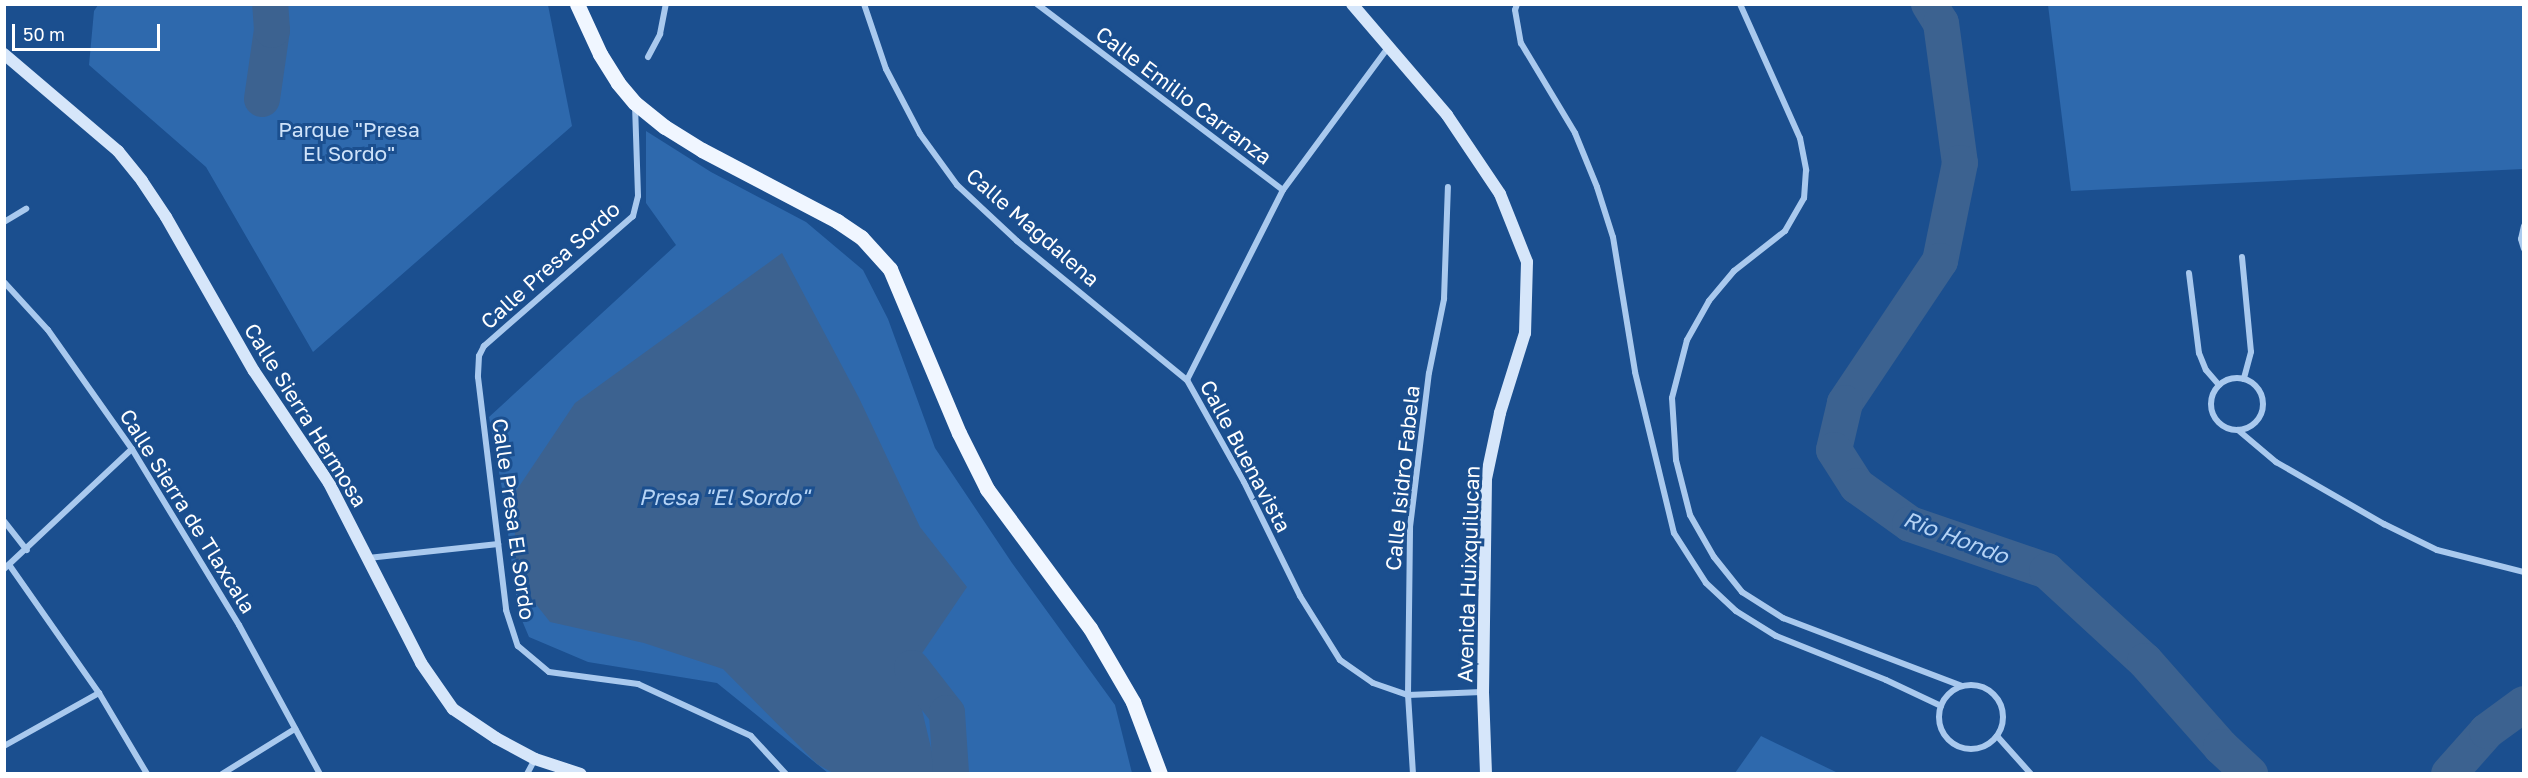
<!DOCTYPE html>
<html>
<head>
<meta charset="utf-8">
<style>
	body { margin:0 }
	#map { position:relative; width:2528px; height:778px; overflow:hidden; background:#1b4f8f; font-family:"Golos Text",sans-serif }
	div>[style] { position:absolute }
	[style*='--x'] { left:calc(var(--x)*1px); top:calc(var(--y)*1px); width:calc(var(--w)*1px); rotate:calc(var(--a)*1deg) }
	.green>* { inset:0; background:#2e69ad }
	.water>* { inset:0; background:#3c6290 }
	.river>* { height:36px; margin:-18px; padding:0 18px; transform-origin:18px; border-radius:18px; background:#3c6290 }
	.street>* { height:6px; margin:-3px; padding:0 3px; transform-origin:3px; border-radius:3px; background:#a9c9ee }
	.street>.ring { margin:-3px; padding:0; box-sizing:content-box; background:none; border:6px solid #a9c9ee; border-radius:50% }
	.secondary>* { height:12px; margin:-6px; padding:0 6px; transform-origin:6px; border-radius:6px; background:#d6e6fa }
	.primary>* { height:15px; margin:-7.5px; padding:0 7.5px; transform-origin:7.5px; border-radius:7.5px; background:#f0f6ff }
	span { translate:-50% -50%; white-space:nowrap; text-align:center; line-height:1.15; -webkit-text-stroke:6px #1b4f8f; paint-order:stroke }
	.street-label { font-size:21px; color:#fff }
	.park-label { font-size:21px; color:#cfe3fa }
	.water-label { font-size:22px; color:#b5d3f5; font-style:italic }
	.frame { position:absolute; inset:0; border:6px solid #fff; pointer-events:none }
	.scale { position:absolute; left:12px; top:24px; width:148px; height:27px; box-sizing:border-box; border:3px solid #fff; border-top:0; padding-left:8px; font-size:18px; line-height:21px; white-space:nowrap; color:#fff; -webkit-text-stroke:4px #1b4f8f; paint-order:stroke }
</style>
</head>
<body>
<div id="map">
	<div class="green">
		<div style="clip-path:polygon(98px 5px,548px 5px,572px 126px,313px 352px,206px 167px,89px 65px,94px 11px)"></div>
		<div style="clip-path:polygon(2048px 5px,2523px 5px,2523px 169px,2071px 191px)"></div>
		<div style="clip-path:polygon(646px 131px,711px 172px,806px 222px,863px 270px,888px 319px,935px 448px,1012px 563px,1115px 705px,1132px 773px,828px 773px,717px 683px,588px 662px,529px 637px,518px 611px,503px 494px,489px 417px,676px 245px,646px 203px)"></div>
		<div style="clip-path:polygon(1761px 736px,1838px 773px,1735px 773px)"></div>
	</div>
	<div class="water">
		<div style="clip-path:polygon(782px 253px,859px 398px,920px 527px,967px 587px,912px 668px,937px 773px,833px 773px,817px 764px,723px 669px,644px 643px,550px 622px,516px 579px,514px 494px,575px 403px)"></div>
	</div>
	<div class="river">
		<div style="--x:1929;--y:4;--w:22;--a:58"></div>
		<div style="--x:1941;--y:23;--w:141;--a:82.3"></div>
		<div style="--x:1960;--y:163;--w:100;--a:101.5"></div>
		<div style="--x:1940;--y:261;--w:171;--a:123.8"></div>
		<div style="--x:1845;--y:403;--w:48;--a:103.2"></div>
		<div style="--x:1834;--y:450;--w:43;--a:57.4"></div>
		<div style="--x:1857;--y:486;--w:65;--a:35.6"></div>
		<div style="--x:1910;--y:524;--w:145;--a:18.9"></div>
		<div style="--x:2047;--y:571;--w:133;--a:42.6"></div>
		<div style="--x:2145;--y:661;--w:115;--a:48.5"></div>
		<div style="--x:2221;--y:747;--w:40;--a:43"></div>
		<div style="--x:262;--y:99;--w:70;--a:-81.8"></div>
		<div style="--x:272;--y:30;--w:26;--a:-94"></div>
		<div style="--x:912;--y:668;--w:57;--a:52.1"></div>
		<div style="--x:947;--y:713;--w:61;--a:86.2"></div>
		<div style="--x:2449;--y:774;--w:57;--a:-48.5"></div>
		<div style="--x:2487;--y:731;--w:46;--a:-36.1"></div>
	</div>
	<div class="street">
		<div style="--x:864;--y:4;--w:69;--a:71.3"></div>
		<div style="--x:886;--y:69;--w:73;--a:62.4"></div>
		<div style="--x:920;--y:134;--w:63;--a:54"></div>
		<div style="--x:957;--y:185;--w:82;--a:43"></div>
		<div style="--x:1017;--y:241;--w:220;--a:39.3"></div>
		<div style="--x:1187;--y:380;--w:117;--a:60.8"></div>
		<div style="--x:1244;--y:482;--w:127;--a:63.8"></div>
		<div style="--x:1300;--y:596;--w:75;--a:58"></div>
		<div style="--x:1340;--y:660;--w:40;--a:34.9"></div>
		<div style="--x:1373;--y:683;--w:37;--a:19"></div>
		<div style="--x:1408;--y:695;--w:74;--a:-2.3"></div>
		<div style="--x:1037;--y:4;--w:308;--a:37.1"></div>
		<div style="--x:1517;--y:4;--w:6;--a:108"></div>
		<div style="--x:1515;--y:10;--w:34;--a:80"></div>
		<div style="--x:1521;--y:43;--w:105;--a:59"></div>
		<div style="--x:1575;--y:133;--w:58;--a:67.8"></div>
		<div style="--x:1597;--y:187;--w:52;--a:72.3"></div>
		<div style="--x:1613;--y:237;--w:137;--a:80.7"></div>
		<div style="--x:1635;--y:372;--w:166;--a:76.4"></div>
		<div style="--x:1674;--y:533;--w:59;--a:57.4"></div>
		<div style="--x:1706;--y:583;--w:41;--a:43"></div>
		<div style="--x:1736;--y:611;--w:47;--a:32"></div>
		<div style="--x:1776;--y:636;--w:118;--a:21.8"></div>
		<div style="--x:1886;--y:680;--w:61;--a:25.3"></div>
		<div style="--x:1740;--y:4;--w:147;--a:65.9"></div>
		<div style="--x:1800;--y:138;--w:33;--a:79"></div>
		<div style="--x:1806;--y:170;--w:28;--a:94"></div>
		<div style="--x:1804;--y:198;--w:38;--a:120"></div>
		<div style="--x:1785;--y:231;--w:65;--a:141.9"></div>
		<div style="--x:1734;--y:271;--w:39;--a:130"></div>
		<div style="--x:1709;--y:301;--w:45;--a:119.4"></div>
		<div style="--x:1687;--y:340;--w:60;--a:104.5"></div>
		<div style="--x:1672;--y:398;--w:62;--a:86.3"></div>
		<div style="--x:1676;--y:460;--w:57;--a:75.7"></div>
		<div style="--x:1690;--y:515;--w:48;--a:60.3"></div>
		<div style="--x:1714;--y:557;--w:45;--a:51.3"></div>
		<div style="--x:1742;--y:592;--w:49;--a:32.4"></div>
		<div style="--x:1783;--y:618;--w:191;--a:20.8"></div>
		<div style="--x:648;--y:57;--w:26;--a:-62"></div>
		<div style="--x:660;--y:34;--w:31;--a:-79"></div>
		<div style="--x:635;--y:105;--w:91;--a:88.1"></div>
		<div style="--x:638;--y:196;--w:21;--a:104"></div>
		<div style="--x:633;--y:216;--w:198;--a:138.9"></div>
		<div style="--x:484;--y:346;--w:11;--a:117"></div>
		<div style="--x:479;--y:356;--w:21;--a:93"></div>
		<div style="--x:478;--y:377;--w:235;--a:83.1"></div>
		<div style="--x:506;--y:610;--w:38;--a:72"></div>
		<div style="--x:518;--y:646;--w:40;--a:40"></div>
		<div style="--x:549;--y:672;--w:90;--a:7.7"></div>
		<div style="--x:638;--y:684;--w:124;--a:24.7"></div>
		<div style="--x:751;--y:736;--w:52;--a:47.4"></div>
		<div style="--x:4;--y:222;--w:26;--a:-31"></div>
		<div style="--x:2524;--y:226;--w:13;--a:103"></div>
		<div style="--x:2521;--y:239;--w:10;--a:73"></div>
		<div style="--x:2242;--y:257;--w:95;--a:84.6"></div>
		<div style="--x:2251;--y:352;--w:28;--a:105"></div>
		<div style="--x:2189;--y:273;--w:81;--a:82.9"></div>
		<div style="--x:2199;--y:353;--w:18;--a:68"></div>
		<div style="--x:2206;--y:370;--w:20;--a:49"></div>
		<div style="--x:4;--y:282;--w:65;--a:47.5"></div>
		<div style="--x:48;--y:330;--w:146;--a:54.8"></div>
		<div style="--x:132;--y:449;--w:206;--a:58.7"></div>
		<div style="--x:239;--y:625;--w:170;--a:61.5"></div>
		<div class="ring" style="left:2211px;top:378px;width:46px;height:46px"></div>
		<div style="--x:1187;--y:380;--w:213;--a:-63.2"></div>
		<div style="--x:1283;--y:190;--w:179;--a:-53.6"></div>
		<div style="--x:2238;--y:430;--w:50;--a:40.1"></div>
		<div style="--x:2276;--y:462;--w:125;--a:29.9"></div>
		<div style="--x:2384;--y:524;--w:59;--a:26.1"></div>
		<div style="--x:2437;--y:550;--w:90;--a:14.2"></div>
		<div style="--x:4;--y:521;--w:37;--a:52"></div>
		<div style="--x:368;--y:558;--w:131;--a:-6.1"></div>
		<div style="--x:10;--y:566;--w:155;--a:55"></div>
		<div style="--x:99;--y:693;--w:94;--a:59.3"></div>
		<div style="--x:4;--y:569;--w:175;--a:-43.2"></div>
		<div class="ring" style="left:1939px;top:685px;width:58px;height:58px"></div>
		<div style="--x:1997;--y:736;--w:51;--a:48.2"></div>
		<div style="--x:4;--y:746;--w:109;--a:-29.2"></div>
		<div style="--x:222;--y:774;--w:86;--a:-31.7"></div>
		<div style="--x:527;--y:774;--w:17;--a:-62"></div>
		<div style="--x:1413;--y:774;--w:79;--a:-93.6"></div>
		<div style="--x:1408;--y:695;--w:168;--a:-89.3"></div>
		<div style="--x:1410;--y:527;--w:155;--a:-83"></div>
		<div style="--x:1429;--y:373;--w:76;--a:-78.5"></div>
		<div style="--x:1444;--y:299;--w:112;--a:-88"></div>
	</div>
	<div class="secondary">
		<div style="--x:1352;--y:4;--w:146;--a:49.4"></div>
		<div style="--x:1447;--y:115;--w:95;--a:56.1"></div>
		<div style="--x:1500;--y:194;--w:73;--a:68.3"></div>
		<div style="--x:1527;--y:262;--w:71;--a:91.6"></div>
		<div style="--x:1525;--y:333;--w:84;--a:107.4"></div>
		<div style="--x:1500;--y:413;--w:67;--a:102"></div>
		<div style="--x:1486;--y:479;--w:213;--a:90.8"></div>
		<div style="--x:1483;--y:692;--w:82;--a:87.9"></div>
		<div style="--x:4;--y:54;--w:150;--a:40.4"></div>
		<div style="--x:118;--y:151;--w:38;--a:51"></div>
		<div style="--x:142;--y:181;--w:43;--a:56.3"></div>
		<div style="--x:166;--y:217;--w:177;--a:60.3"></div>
		<div style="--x:254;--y:371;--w:135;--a:56.2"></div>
		<div style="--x:329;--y:483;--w:202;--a:62.9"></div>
		<div style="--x:421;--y:663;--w:56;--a:55.2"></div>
		<div style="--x:453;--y:709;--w:52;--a:34"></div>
		<div style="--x:496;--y:738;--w:44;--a:28.3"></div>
		<div style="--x:535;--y:759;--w:48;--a:18.1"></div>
	</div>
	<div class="primary">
		<div style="--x:577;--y:4;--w:55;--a:65.3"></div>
		<div style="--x:600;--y:54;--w:34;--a:58"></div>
		<div style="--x:618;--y:83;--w:26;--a:50"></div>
		<div style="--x:635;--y:103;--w:38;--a:39"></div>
		<div style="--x:665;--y:127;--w:44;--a:31.9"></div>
		<div style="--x:702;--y:150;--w:153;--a:27.7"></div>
		<div style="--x:837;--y:221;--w:29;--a:34"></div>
		<div style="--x:861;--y:237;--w:43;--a:47.8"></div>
		<div style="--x:890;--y:269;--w:178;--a:67.2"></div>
		<div style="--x:959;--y:433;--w:63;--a:63.4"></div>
		<div style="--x:987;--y:489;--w:173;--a:53.5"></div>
		<div style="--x:1090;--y:628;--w:86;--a:59.8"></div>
		<div style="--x:1133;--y:702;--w:77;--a:69.4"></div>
	</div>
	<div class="street-label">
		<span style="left:1184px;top:95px;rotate:37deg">Calle Emilio Carranza</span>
		<span style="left:1033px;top:227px;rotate:41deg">Calle Magdalena</span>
		<span style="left:550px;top:265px;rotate:-42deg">Calle Presa Sordo</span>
		<span style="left:306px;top:415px;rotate:58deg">Calle Sierra Hermosa</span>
		<span style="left:1246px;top:456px;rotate:62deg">Calle Buenavista</span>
		<span style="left:1402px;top:478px;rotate:-84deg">Calle Isidro Fabela</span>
		<span style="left:188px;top:511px;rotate:58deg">Calle Sierra de Tlaxcala</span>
		<span style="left:514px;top:519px;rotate:82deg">Calle Presa El Sordo</span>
		<span style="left:1468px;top:574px;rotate:-88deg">Avenida Huixquilucan</span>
	</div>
	<div class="park-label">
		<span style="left:349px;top:141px">Parque "Presa<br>El Sordo"</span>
	</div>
	<div class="water-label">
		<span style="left:724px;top:497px">Presa "El Sordo"</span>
		<span style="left:1956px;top:537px;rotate:21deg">Rio Hondo</span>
	</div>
	<div class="frame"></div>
	<div class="scale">50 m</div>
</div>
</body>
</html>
